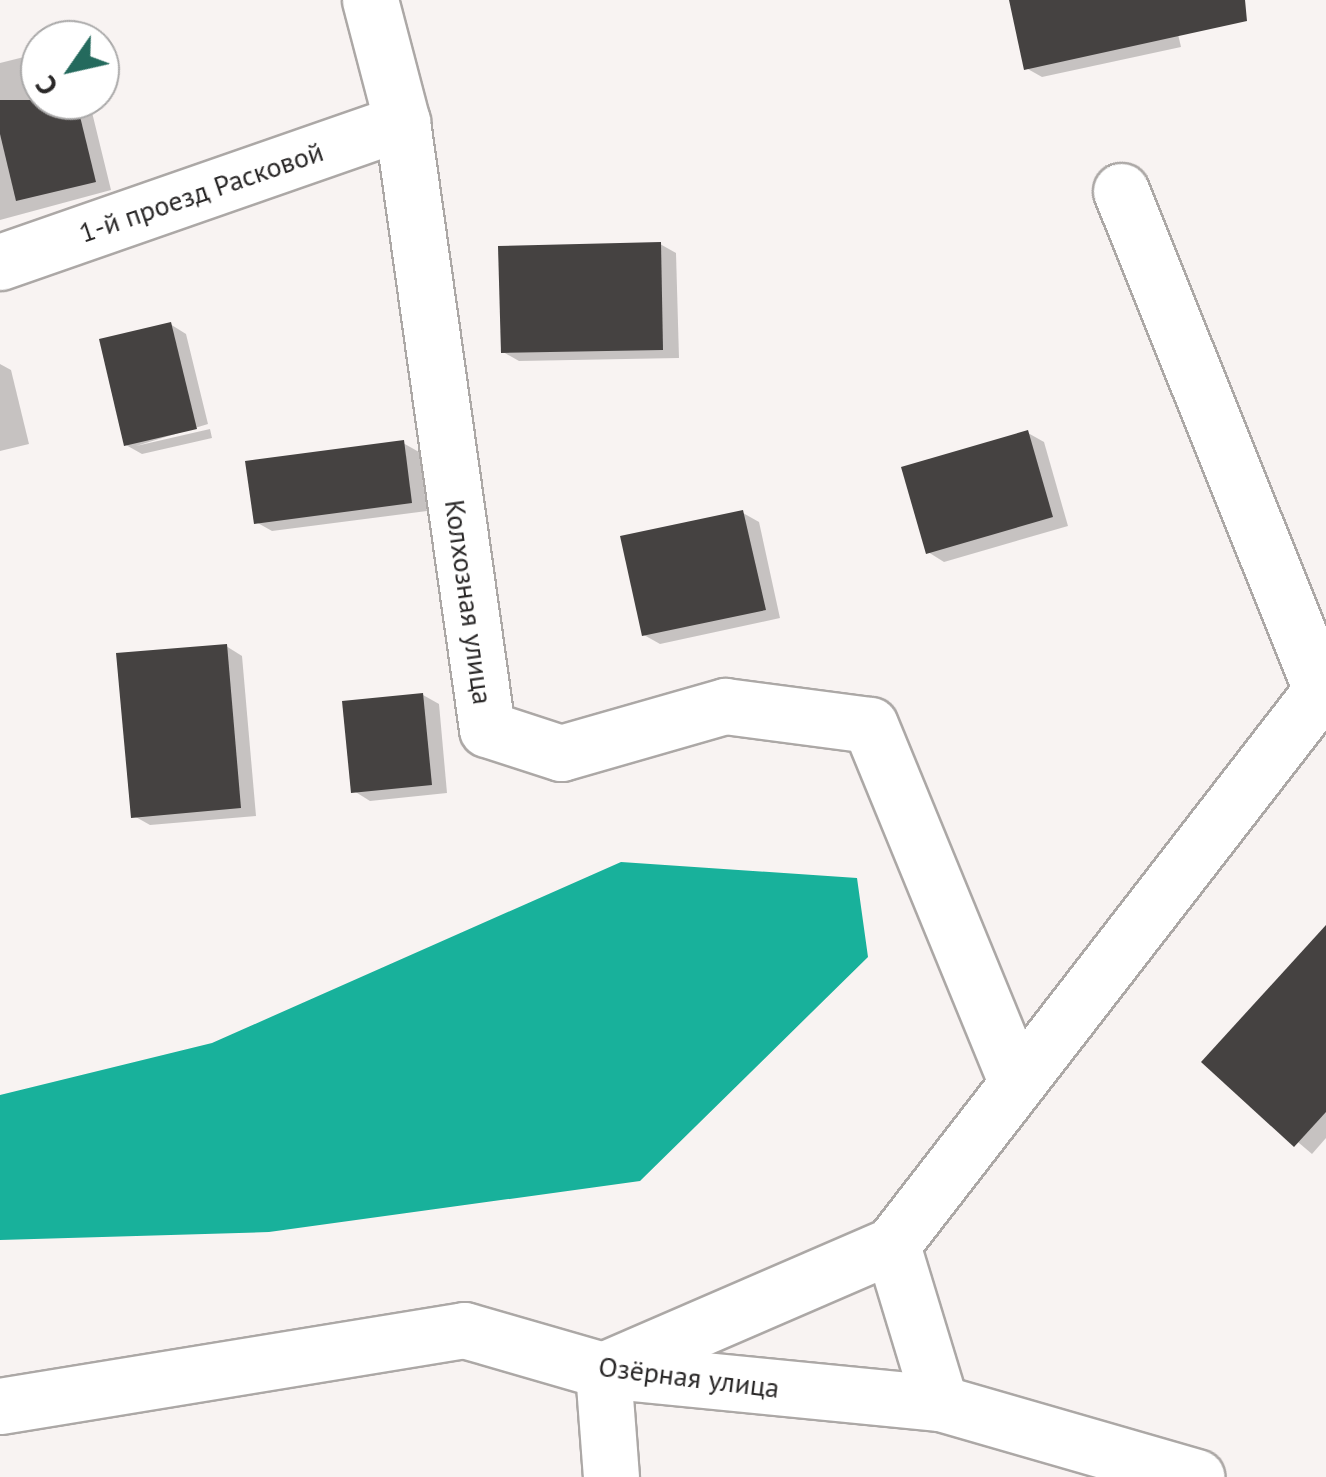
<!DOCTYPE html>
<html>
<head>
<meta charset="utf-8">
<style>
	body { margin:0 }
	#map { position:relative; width:1326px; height:1477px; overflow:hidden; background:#f8f3f2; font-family:"PT Sans",sans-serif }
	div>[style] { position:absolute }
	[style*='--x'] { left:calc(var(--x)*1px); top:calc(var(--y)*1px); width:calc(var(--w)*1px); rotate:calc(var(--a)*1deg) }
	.water>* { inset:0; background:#18b19b }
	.shadow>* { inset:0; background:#0003 }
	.building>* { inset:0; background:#454241 }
	.roads { filter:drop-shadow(2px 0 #aca8a6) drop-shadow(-2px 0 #aca8a6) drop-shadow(0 2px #aca8a6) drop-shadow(0 -2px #aca8a6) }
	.minor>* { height:55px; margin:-27.5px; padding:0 27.5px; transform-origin:27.5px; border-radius:27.5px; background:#fff }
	span { translate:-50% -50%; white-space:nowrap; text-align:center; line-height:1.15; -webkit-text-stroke:10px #fff; paint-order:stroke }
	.street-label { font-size:28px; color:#2a2828 }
	.north { position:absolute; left:20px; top:20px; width:100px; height:100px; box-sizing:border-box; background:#fff; border:2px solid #aaa9a9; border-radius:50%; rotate:236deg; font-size:28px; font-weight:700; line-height:40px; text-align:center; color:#2a2828 }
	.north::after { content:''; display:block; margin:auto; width:35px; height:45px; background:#246a5d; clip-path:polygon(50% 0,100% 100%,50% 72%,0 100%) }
</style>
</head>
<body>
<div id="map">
	<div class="water">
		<div style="clip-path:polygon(621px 862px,857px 878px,868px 957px,640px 1181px,269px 1232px,0 1240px,0 1095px,212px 1043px)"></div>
	</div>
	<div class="shadow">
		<div style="clip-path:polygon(1011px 0,1170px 0,1181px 47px,1042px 77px,1026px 68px)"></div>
		<div style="clip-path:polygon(40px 53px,40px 100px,89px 100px,111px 190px,0 220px,0 63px)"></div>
		<div style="clip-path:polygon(660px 244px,676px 253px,679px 358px,519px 361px,503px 352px)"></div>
		<div style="clip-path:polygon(170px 324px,186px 334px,208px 424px,136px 446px,210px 429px,212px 438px,142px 454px,126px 445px)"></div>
		<div style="clip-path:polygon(0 364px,11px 370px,29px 444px,0 451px)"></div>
		<div style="clip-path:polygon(1028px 433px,1044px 442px,1068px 526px,944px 562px,928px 552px)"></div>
		<div style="clip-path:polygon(403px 443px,419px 452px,427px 511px,272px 531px,256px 522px)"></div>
		<div style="clip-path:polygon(743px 513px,759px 522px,780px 618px,660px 644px,644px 635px)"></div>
		<div style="clip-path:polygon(226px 646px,242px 656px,256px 816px,150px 825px,134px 816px)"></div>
		<div style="clip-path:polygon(423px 695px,439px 704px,447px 793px,370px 801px,354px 791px)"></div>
		<div style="clip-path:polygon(1326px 944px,1326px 1138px,1312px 1154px,1204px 1062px)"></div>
	</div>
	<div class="building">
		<div style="clip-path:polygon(1009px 0,1245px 0,1247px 21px,1024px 70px)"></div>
		<div style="clip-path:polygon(0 100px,76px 100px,96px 182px,16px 201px,0 134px)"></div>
		<div style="clip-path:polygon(661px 242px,663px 350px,501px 353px,498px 246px)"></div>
		<div style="clip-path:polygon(171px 322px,197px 429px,124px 446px,99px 339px)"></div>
		<div style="clip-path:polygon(1028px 430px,1053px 517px,926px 554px,901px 467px)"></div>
		<div style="clip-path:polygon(404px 440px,412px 503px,254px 524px,245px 461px)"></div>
		<div style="clip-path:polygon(743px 510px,766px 610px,642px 636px,620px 536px)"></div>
		<div style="clip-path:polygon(227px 644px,241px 808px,131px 818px,116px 653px)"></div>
		<div style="clip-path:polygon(423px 693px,432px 785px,351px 793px,342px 701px)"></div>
		<div style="clip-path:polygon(1326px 925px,1326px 1112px,1294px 1147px,1201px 1062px)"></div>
	</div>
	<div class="roads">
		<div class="minor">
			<div style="--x:370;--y:0;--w:126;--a:75.3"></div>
			<div style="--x:402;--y:122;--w:613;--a:82.03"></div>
			<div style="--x:487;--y:729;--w:78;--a:18"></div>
			<div style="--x:561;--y:753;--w:171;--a:-16"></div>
			<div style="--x:725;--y:706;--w:146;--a:7.5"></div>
			<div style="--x:870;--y:725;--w:383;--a:67.7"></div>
			<div style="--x:1121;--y:191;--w:534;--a:68.14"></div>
			<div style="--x:0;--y:262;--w:426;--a:-19.2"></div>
			<div style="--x:892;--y:1245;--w:165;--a:73.1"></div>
			<div style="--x:0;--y:1406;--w:470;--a:-9.3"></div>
			<div style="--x:464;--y:1330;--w:145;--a:16.1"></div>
			<div style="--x:603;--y:1370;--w:339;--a:5.6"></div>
			<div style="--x:940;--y:1403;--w:267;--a:16.1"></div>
			<div style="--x:611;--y:1477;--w:107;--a:-94.3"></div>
			<div style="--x:603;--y:1370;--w:315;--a:-23.4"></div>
			<div style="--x:892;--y:1245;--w:709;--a:-52.27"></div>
		</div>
	</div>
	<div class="street-label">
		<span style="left:201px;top:192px;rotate:-19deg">1-й проезд Расковой</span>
		<span style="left:469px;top:602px;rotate:82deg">Колхозная улица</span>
		<span style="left:689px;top:1377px;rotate:7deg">Озёрная улица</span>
	</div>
	<div class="north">С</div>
</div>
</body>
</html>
